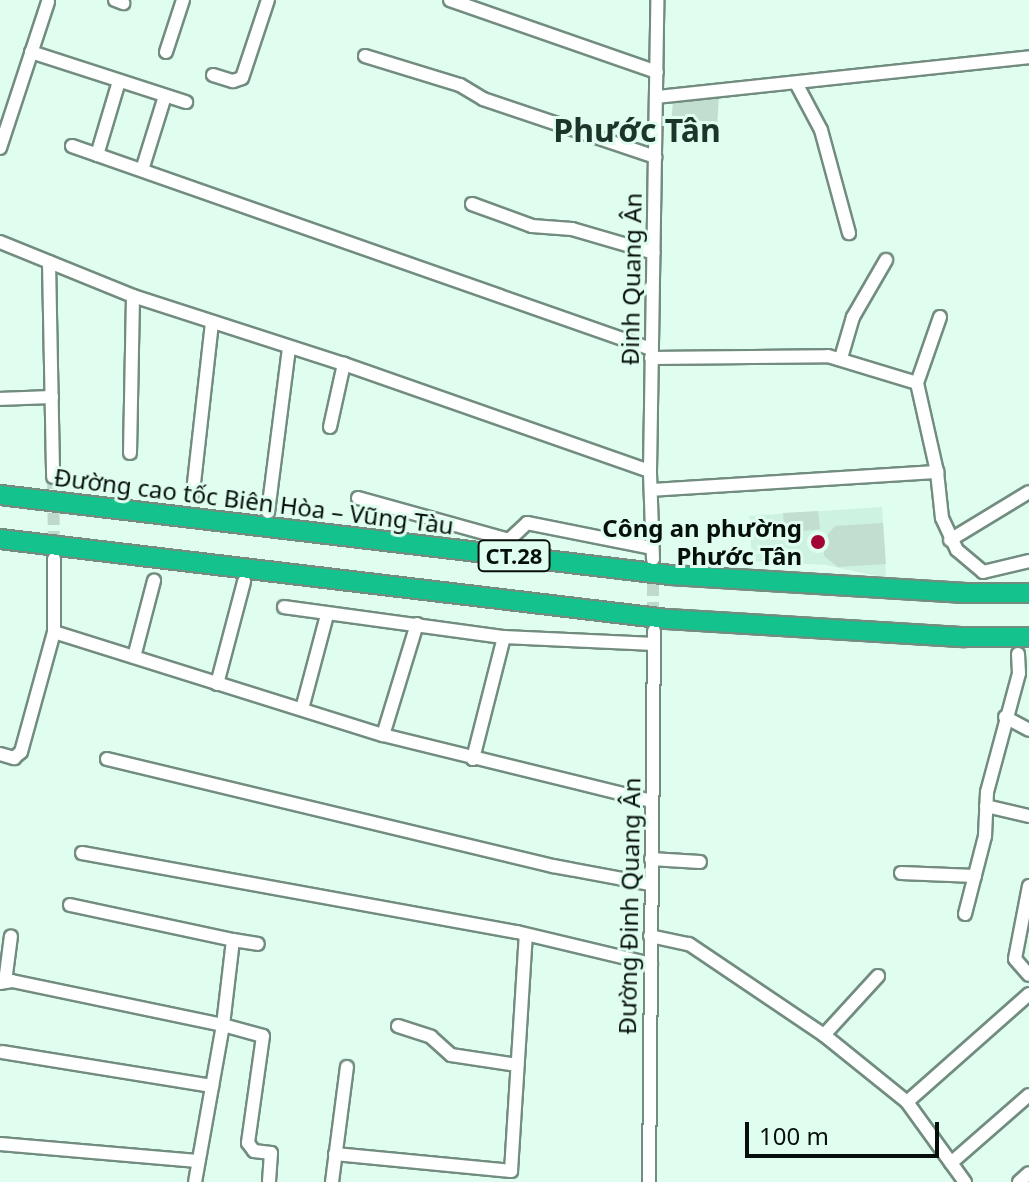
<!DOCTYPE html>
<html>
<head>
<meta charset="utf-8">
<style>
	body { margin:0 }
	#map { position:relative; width:1029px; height:1182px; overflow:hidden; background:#e0feef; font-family:"Noto Sans",sans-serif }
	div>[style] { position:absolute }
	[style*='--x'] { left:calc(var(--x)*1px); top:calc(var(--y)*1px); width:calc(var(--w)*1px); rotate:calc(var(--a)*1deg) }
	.built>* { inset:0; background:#cdf2e1 }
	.building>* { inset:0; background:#c1ded0 }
	.minor-tunnel>* { height:12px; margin-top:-6px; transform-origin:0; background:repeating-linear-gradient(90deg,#bfdacd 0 12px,transparent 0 18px) }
	.roads { filter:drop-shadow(2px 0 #728d80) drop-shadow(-2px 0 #728d80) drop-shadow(0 2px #728d80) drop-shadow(0 -2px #728d80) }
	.minor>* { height:12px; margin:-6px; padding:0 6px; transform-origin:6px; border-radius:6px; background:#fff }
	.highway>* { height:18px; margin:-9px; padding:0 9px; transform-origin:9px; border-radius:9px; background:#14c28e }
	.dots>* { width:22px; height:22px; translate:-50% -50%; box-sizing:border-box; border:4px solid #e0feef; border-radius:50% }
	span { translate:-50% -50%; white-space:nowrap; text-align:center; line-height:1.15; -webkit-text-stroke:6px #e0feef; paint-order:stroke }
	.shield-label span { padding:2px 6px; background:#e0feef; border:2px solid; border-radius:6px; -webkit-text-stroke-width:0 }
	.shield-label { font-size:22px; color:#060f0b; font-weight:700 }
	.street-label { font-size:24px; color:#060f0b }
	.poi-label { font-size:24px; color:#060f0b; font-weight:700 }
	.right { translate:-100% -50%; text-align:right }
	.district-label { font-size:32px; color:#1c352a; font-weight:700 }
	.scale { position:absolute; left:745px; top:1122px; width:194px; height:36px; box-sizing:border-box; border:4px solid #060f0b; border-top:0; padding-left:10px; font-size:24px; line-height:28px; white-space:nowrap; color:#060f0b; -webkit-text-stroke:6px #e0feef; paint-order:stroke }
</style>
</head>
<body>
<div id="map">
	<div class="built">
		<div style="clip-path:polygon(882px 507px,886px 578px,826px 565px,752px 561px,749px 516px)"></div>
	</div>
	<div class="building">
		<div style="clip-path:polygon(719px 95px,717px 129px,671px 126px,673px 100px)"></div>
		<div style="clip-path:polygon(818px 511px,820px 529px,785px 533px,783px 513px)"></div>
		<div style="clip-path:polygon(883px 523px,886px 564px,838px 567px,824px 556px,824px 539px,835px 526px)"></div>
	</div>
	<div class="minor-tunnel">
		<div style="--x:53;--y:477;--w:75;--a:89.2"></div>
		<div style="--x:653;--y:566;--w:58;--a:90"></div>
	</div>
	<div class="roads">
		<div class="minor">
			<div style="--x:115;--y:0;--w:9;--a:21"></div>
			<div style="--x:450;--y:0;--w:219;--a:19.2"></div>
			<div style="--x:31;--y:52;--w:163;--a:17.9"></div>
			<div style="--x:166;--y:52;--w:55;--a:-71.9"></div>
			<div style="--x:365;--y:56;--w:99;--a:17"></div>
			<div style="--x:460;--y:85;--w:27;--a:31"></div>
			<div style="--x:483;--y:99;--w:182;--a:18.6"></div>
			<div style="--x:213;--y:75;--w:21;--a:17"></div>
			<div style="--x:233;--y:81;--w:9;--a:-18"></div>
			<div style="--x:242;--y:78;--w:82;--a:-71.6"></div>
			<div style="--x:796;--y:83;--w:53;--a:62"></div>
			<div style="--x:821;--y:130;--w:107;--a:74.8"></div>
			<div style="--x:657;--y:97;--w:374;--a:-6.1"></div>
			<div style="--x:72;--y:146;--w:614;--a:19.32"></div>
			<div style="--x:0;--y:148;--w:154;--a:-71.8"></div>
			<div style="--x:97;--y:155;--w:77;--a:-73.4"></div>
			<div style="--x:142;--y:170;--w:77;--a:-72.7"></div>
			<div style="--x:472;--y:204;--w:64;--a:20.1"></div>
			<div style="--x:532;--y:226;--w:40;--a:4.3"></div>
			<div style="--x:572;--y:229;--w:85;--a:16.3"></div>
			<div style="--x:0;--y:242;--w:144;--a:22.1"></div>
			<div style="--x:133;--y:296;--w:222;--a:17.9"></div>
			<div style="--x:344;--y:364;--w:324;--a:19.3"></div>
			<div style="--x:49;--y:262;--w:215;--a:88.9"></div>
			<div style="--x:940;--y:317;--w:70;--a:109.2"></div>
			<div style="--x:917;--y:383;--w:91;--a:77.3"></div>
			<div style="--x:937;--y:472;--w:46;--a:83.8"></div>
			<div style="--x:942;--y:518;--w:35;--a:65"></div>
			<div style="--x:957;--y:550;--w:34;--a:40"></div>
			<div style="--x:983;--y:572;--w:47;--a:-13.4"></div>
			<div style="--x:651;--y:358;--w:177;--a:-0.6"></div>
			<div style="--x:828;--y:356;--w:93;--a:16.9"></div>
			<div style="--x:841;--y:358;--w:43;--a:-73.7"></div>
			<div style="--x:853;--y:317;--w:66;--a:-59.9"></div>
			<div style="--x:0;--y:399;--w:52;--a:-2.2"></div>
			<div style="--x:330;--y:427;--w:65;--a:-77.5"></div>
			<div style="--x:130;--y:453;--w:157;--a:-88.9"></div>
			<div style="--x:651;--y:490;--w:287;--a:-3.6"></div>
			<div style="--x:193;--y:492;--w:171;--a:-83.6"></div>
			<div style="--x:358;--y:498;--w:157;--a:15.5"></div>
			<div style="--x:509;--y:540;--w:25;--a:-43"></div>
			<div style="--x:527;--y:523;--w:127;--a:11.3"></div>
			<div style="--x:268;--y:512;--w:166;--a:-82.7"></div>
			<div style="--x:950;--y:540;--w:92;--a:-31.3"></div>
			<div style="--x:653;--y:559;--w:88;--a:-92"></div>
			<div style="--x:650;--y:471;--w:471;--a:-89.1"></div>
			<div style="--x:284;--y:607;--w:222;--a:7.8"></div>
			<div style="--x:504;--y:637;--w:126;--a:104.3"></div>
			<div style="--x:417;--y:624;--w:116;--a:107"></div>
			<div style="--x:383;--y:735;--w:277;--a:13.8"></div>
			<div style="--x:54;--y:632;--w:345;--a:17.4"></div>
			<div style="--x:504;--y:637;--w:150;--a:2.7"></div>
			<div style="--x:134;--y:657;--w:79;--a:-75.3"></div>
			<div style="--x:217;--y:684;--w:106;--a:-75.2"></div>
			<div style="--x:302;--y:709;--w:97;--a:-75.1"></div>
			<div style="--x:1005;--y:717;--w:27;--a:28"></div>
			<div style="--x:0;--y:754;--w:15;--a:16"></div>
			<div style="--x:14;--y:758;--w:9;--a:-41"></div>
			<div style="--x:21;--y:752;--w:124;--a:-74.6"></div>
			<div style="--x:54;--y:632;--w:73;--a:-90"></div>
			<div style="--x:107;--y:759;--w:459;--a:13.5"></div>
			<div style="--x:553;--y:866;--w:99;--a:10.5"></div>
			<div style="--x:986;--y:806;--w:44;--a:13.1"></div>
			<div style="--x:82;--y:853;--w:442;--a:10.3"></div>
			<div style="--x:517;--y:932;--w:138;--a:13.4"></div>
			<div style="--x:651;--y:859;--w:49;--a:3.5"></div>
			<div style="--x:901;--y:873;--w:74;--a:2.3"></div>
			<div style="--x:1029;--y:886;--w:74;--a:100.9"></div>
			<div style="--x:1015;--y:959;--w:21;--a:49"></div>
			<div style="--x:70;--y:905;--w:167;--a:12.1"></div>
			<div style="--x:233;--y:940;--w:86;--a:96.7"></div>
			<div style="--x:223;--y:1025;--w:41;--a:15.4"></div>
			<div style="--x:263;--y:1036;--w:108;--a:98"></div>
			<div style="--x:248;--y:1143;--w:10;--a:53"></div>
			<div style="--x:254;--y:1151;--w:17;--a:7"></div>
			<div style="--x:271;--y:1153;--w:29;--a:94"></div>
			<div style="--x:965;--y:914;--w:81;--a:-75.6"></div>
			<div style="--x:985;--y:836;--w:44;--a:-87.4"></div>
			<div style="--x:987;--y:792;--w:123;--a:-74.9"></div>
			<div style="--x:1019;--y:673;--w:19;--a:-93"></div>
			<div style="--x:650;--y:936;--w:40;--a:12"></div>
			<div style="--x:689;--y:944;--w:163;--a:34"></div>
			<div style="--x:824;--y:1035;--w:107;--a:38.9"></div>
			<div style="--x:907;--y:1102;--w:99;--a:54.1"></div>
			<div style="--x:233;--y:940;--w:25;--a:9"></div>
			<div style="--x:5;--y:982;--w:46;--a:-82.6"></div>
			<div style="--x:0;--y:983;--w:12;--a:-9"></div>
			<div style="--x:12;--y:981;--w:216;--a:11.8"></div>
			<div style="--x:223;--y:1025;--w:159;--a:100.1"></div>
			<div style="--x:398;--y:1026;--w:35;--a:18"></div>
			<div style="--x:431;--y:1037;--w:27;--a:42"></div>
			<div style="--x:451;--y:1055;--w:67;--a:8.6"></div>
			<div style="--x:824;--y:1035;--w:80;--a:-47.5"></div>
			<div style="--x:2;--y:1052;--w:213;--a:9.2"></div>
			<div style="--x:907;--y:1102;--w:163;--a:-41.5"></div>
			<div style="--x:0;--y:1144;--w:198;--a:4.9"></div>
			<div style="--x:335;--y:1154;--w:177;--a:5.5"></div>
			<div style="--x:511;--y:1171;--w:236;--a:-86.4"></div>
			<div style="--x:951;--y:1163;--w:103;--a:-41.1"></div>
			<div style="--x:332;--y:1182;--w:116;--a:-82.6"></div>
			<div style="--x:649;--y:1182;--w:551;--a:-89.48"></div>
			<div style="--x:1019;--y:1182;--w:13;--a:-42"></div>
		</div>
		<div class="highway">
			<div style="--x:0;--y:495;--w:676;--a:6.8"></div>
			<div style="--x:671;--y:575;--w:295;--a:3.5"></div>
			<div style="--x:965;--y:593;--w:64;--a:0"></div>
			<div style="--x:0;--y:539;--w:672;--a:6.84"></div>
			<div style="--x:667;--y:619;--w:298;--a:3.5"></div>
			<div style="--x:964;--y:637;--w:65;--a:0"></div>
		</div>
	</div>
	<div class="dots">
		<div style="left:818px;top:542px;background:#a20435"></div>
	</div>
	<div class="shield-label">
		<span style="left:514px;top:556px">CT.28</span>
	</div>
	<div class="street-label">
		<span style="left:631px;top:279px;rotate:-89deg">Đinh Quang Ân</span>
		<span style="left:254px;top:501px;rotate:7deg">Đường cao tốc Biên Hòa – Vũng Tàu</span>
		<span style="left:629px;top:906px;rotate:-89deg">Đường Đinh Quang Ân</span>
	</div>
	<div class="poi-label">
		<span class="right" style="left:802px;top:542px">Công an phường<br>Phước Tân</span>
	</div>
	<div class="district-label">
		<span style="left:637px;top:130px">Phước Tân</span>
	</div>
	<div class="scale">100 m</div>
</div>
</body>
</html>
